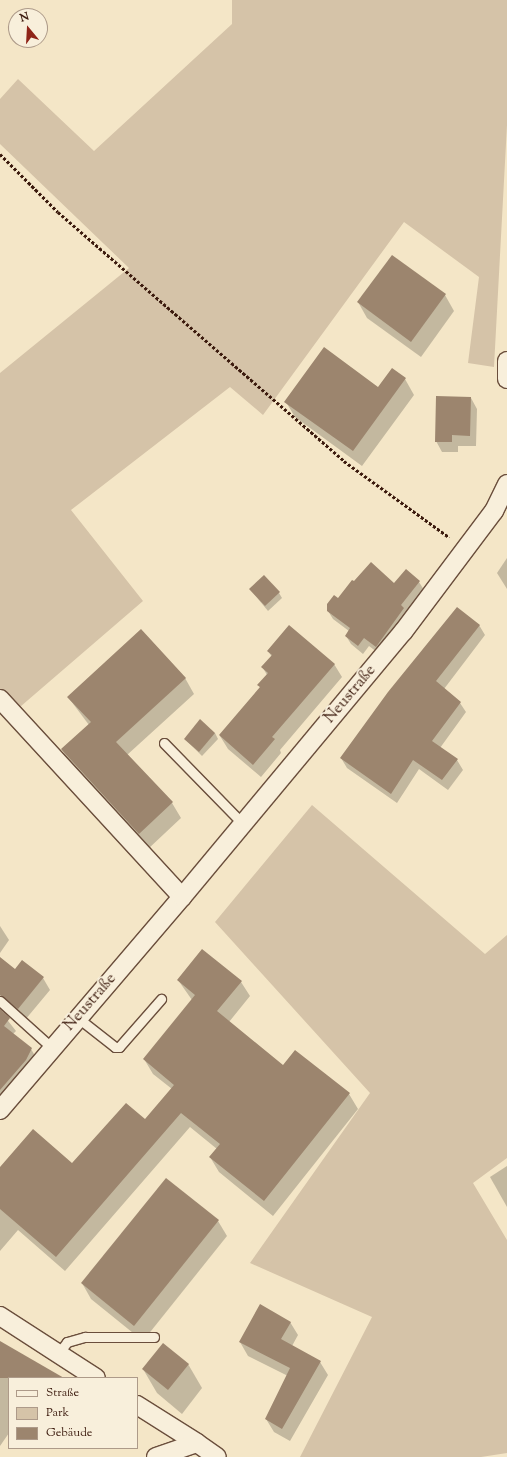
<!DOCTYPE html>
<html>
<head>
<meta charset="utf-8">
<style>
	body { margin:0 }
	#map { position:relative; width:507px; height:1457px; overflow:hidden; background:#f4e6c7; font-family:"Sorts Mill Goudy",serif }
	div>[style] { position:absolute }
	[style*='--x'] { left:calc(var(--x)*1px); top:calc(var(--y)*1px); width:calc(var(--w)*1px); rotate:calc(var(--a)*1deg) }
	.green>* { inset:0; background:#d5c3a8 }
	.shadow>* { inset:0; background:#0003 }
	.building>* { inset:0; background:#9c856e }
	.path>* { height:2.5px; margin-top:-1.25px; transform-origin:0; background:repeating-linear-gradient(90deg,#3c1b0e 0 3px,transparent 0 5px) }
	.roads { filter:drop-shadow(1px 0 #6a4e3c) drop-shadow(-1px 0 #6a4e3c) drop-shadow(0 1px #6a4e3c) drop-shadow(0 -1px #6a4e3c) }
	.lane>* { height:9px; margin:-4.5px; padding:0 4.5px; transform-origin:4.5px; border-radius:4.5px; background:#f8efdb }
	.street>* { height:18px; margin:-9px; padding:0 9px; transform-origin:9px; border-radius:9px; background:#f8efdb }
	span { translate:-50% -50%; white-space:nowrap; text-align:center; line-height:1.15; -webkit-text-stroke:4px #f8efdb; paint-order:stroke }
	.street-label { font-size:16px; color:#3c1b0e }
	.legend { position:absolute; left:8px; top:1377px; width:130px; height:72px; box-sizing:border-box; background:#f8efdb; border:1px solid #ad9a89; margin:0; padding:5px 7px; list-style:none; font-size:12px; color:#3c1b0e }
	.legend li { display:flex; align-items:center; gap:8px; height:20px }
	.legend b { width:20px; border:1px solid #ad9a89 }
	.north { position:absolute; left:8px; top:8px; width:40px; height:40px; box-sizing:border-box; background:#f8efdb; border:1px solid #ad9a89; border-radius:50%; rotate:342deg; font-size:11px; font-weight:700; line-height:16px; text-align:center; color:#3c1b0e }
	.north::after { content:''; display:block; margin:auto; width:14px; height:18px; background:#8f2418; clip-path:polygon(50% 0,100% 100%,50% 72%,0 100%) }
</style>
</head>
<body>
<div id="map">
	<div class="green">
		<div style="clip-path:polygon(232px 0,507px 0,507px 125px,494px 367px,468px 363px,479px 277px,404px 222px,263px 415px,230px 387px,71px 510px,143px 601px,6px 719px,0 712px,0 373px,129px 268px,0 144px,0 99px,18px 79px,94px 151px,232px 24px)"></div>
		<div style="clip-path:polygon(312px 805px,485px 954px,507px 935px,507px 1158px,473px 1183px,507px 1240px,507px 1453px,481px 1457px,300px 1457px,372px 1317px,250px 1263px,370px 1093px,215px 922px)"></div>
	</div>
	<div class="shadow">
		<div style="clip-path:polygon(392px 257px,445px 295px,454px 311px,421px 357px,367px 318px,358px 302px)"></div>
		<div style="clip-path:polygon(405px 379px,414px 395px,362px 466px,295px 417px,286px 402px,378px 388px)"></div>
		<div style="clip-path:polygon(471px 398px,477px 409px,476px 446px,458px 446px,458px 452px,442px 452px,436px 441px)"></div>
		<div style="clip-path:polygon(507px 558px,507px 589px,497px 573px)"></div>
		<div style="clip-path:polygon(419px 582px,424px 590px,406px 613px,408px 617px,381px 655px,369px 646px,363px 654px,351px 644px,346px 636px,349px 631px,333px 619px,328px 611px,338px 599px,394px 584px)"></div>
		<div style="clip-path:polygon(250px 589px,279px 593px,282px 598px,268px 611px)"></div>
		<div style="clip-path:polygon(479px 625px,485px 635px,444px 689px,460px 703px,466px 712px,440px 748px,457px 760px,463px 770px,448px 790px,419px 769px,397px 803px,347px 768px,341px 758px)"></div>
		<div style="clip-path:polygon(268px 651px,334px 664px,342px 677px,280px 750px,281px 753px,261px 777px,228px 749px,220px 736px,260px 688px,259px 685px,267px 675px,263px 668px,272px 657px)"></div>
		<div style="clip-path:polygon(185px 678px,194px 694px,127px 755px,172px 803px,181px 818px,148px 849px,71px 765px,62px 750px,89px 725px,68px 697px)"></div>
		<div style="clip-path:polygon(215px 733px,218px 739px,202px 756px,185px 739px)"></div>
		<div style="clip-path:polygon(0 926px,9px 940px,0 953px)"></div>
		<div style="clip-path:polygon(0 958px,15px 970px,43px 978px,50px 990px,25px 1020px,9px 1007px,1px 1012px,16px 1031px,13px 1034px,31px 1049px,38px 1061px,0 1109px)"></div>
		<div style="clip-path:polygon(178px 980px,241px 982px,250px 996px,229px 1022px,283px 1066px,349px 1094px,358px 1109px,273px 1216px,219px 1172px,210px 1157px,217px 1149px,190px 1127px,65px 1271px,18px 1230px,0 1251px,0 1168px,72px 1164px,145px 1121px,172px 1089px,153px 1074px,144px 1059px,192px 1000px)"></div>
		<div style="clip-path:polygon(507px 1166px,507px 1207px,490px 1177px)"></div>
		<div style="clip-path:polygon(218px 1221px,227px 1236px,143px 1341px,91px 1299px,82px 1283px)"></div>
		<div style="clip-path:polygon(290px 1322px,298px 1335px,292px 1346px,320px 1362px,328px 1375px,290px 1441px,274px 1432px,266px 1419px,288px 1376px,248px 1356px,240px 1342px)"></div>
		<div style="clip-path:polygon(0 1342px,62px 1378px,9px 1378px,9px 1433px,0 1446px)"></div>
		<div style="clip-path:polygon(188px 1364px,202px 1388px,182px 1414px,157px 1393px,143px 1369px)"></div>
	</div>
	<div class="building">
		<div style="clip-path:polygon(392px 255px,446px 294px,411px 342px,357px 302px)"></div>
		<div style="clip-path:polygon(324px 347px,378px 387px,392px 368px,406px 378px,353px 451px,284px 402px)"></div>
		<div style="clip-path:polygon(436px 396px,471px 397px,470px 436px,452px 435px,452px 442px,435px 442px)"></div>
		<div style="clip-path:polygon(371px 562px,394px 583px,406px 569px,420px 581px,401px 605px,404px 608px,376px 647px,364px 638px,358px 646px,345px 636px,350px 628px,327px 611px,327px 604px,334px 595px,338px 598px,352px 580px,354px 581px)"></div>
		<div style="clip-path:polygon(264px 575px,280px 592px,265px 606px,249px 589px)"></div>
		<div style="clip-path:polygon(457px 607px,480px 625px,436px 681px,461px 702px,432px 741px,458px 759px,442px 780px,413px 760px,391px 794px,340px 758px,388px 692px)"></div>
		<div style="clip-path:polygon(289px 625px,335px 664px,272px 737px,275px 739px,253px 765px,219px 735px,260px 687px,257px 685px,268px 673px,261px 667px,272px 655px,267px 651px)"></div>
		<div style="clip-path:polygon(141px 629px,186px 678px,116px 742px,173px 802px,139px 834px,61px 749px,91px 722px,67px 697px)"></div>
		<div style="clip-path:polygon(200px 719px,215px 733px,199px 752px,184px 739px)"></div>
		<div style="clip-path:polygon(202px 949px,242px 981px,217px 1011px,283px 1065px,295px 1050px,350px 1093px,264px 1201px,209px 1157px,220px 1144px,181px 1113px,56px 1257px,0 1209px,0 1167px,33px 1129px,72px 1163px,126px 1103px,145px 1119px,174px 1085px,143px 1059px,195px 995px,177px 980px)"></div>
		<div style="clip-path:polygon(0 957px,15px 969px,22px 960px,44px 977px,18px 1009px,0 995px)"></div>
		<div style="clip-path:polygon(0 1009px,10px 1018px,4px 1026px,32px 1048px,26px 1060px,0 1090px)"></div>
		<div style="clip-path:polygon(166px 1178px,219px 1220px,134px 1326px,81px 1283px)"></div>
		<div style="clip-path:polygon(260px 1304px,291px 1322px,281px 1339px,321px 1361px,282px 1429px,265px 1419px,290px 1368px,239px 1342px)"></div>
		<div style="clip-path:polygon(0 1341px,64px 1378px,0 1378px)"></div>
		<div style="clip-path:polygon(163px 1343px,189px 1364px,168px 1390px,142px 1369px)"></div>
	</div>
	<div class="path">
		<div style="--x:0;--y:154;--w:82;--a:45"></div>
		<div style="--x:58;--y:212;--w:379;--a:41"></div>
		<div style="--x:344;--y:461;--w:130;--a:35.9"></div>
	</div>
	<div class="roads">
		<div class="lane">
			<div style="--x:164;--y:743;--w:113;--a:45.7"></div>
			<div style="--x:0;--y:1001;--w:70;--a:42.1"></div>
			<div style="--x:78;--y:1018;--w:47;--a:38.1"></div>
			<div style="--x:115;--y:1047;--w:4;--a:0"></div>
			<div style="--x:119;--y:1047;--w:64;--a:-48.8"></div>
			<div style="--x:58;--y:1354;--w:15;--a:-53"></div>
			<div style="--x:67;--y:1342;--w:19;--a:-16"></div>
			<div style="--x:85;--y:1337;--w:69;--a:0"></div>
		</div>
		<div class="street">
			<div style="--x:507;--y:361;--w:18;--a:90"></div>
			<div style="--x:0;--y:699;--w:269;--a:47.4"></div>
			<div style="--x:0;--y:1110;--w:280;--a:-49.5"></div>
			<div style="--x:182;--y:897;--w:345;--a:-50.2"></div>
			<div style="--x:403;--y:632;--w:151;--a:-53.1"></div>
			<div style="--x:494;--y:511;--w:30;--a:-64"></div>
			<div style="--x:0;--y:1316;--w:114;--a:32.9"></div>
			<div style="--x:137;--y:1405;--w:71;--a:32.3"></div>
			<div style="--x:156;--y:1457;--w:43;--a:-18.9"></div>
			<div style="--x:197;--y:1443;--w:24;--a:35"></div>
		</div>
	</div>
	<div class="street-label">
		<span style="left:351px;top:695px;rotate:-50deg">Neustraße</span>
		<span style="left:91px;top:1003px;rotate:-49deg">Neustraße</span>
	</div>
	<ul class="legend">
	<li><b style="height:5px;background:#f8efdb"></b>Straße</li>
	<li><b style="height:11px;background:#d5c3a8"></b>Park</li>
	<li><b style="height:11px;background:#9c856e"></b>Gebäude</li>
	</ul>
	<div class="north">N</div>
</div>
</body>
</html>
